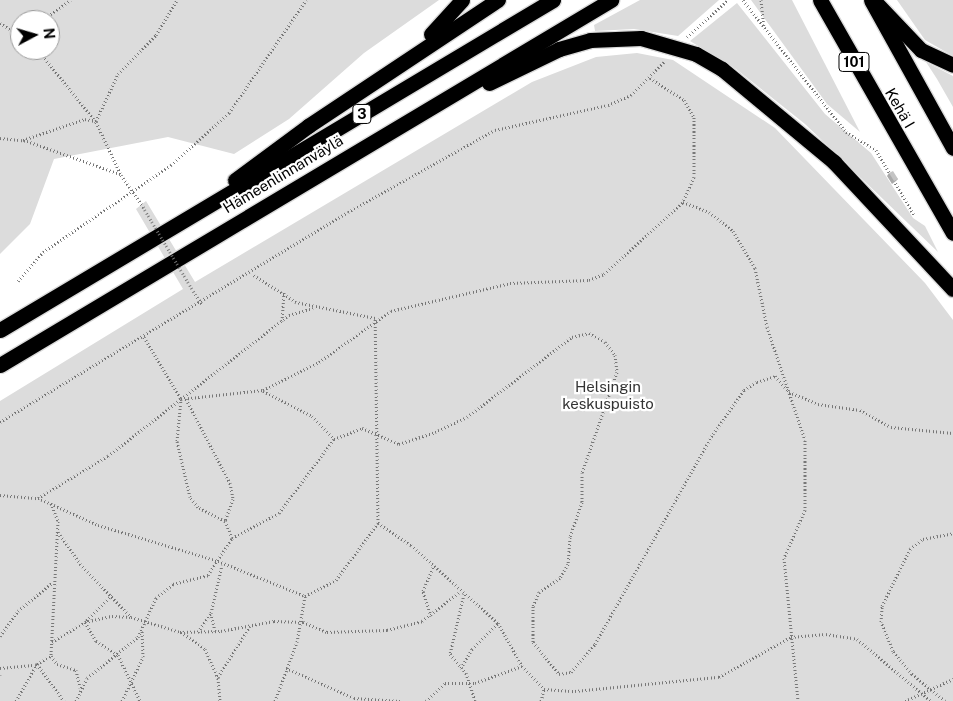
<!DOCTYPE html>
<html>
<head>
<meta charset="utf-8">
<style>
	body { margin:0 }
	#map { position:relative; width:953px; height:701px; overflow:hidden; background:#fff; font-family:"Public Sans",sans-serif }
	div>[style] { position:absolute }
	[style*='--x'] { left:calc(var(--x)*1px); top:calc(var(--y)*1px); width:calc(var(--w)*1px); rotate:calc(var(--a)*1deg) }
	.green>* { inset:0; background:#dcdcdc }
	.path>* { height:3px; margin-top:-1.5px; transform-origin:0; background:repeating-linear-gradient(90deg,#777 0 1px,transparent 0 3.5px) }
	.roads { filter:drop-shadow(1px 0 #dbdbdb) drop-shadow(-1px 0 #dbdbdb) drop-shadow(0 1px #dbdbdb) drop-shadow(0 -1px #dbdbdb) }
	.highway>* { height:15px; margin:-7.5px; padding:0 7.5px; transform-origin:7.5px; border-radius:7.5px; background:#000 }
	.path-bridge>* { height:3px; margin-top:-1.5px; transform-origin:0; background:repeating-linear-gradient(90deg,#777 0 1px,transparent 0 3.5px) }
	.wall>* { inset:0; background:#a9a9a9 }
	.building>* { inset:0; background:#c4c4c4 }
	span { translate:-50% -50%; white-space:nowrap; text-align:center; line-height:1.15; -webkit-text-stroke:4.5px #fff; paint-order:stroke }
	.shield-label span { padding:1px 4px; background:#fff; border:1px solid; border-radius:4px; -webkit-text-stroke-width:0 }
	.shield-label { font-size:14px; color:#000; font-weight:700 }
	.street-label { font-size:15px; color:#000 }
	.park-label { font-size:15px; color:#333 }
	.north { position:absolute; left:10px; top:10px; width:50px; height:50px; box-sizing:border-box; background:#fff; border:1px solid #999; border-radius:50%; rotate:84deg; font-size:14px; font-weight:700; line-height:20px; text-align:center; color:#000 }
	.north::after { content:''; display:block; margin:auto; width:18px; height:22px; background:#000; clip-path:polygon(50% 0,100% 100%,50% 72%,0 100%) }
</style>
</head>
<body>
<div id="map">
	<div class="green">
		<div style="clip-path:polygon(evenodd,0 0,439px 0,364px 53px,289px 119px,234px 154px,168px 137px,54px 159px,30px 224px,0 254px,0 0,20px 20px,50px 20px,50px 50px,20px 50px,20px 20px)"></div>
		<div style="clip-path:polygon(640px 0,719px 0,678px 36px,634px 29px,595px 31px,594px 25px)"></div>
		<div style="clip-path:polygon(751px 0,792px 0,860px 132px,827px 104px)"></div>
		<div style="clip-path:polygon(897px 0,953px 0,953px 56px,925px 40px)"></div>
		<div style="clip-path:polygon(737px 3px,825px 114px,871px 153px,913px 218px,925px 226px,938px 252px,805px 124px,736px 69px,690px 41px)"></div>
		<div style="clip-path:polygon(637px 53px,673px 60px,775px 128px,925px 283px,953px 320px,953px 701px,0 701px,0 401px,183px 289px,136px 209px,146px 201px,195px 282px,532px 82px,596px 57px)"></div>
		<div style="clip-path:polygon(926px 62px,953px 76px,953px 107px,937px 79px)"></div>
	</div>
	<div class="path">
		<div style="--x:743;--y:0;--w:167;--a:52"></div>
		<div style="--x:846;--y:132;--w:35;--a:31"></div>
		<div style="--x:876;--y:150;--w:75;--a:59.7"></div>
		<div style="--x:761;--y:0;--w:27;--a:84"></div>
		<div style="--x:42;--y:20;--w:35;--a:-35"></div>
		<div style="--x:0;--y:23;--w:23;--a:31"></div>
		<div style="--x:687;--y:37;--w:55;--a:-42.1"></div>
		<div style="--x:38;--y:50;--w:92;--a:51.1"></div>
		<div style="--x:96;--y:122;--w:59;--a:64.7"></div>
		<div style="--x:121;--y:175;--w:39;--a:55"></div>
		<div style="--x:650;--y:78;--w:40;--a:32.9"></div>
		<div style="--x:684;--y:100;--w:20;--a:60"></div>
		<div style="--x:694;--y:117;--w:60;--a:90"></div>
		<div style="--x:694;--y:177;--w:27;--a:114"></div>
		<div style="--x:96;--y:121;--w:52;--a:-64.9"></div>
		<div style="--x:118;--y:74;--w:54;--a:-45.7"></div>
		<div style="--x:156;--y:35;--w:41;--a:-59"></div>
		<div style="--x:0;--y:138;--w:27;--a:6"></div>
		<div style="--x:27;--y:141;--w:99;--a:19.5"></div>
		<div style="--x:23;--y:140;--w:65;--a:-18.7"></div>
		<div style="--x:85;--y:119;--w:10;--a:11"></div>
		<div style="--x:18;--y:281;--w:38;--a:-49"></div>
		<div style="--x:43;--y:252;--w:155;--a:-34.2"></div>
		<div style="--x:171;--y:165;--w:78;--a:-41.9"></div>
		<div style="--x:229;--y:113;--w:137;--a:-55.7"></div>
		<div style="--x:195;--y:294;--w:12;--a:55"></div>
		<div style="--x:282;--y:321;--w:29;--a:-86"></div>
		<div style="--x:144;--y:337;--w:72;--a:59.2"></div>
		<div style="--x:263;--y:391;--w:55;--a:27"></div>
		<div style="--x:312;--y:416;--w:32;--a:46"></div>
		<div style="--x:186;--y:399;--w:95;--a:62.4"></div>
		<div style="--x:230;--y:483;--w:16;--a:79"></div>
		<div style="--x:233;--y:499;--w:23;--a:110"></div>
		<div style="--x:0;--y:422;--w:406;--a:-31.1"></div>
		<div style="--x:348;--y:212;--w:168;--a:-29.2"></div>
		<div style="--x:495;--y:130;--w:116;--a:-12.5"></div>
		<div style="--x:608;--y:105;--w:25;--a:-23"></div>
		<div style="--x:631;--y:95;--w:48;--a:-45"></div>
		<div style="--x:0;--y:495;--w:38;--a:5"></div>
		<div style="--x:38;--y:498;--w:66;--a:24.2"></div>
		<div style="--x:98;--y:525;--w:125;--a:16.7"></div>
		<div style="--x:218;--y:561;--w:94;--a:21.9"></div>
		<div style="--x:305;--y:596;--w:35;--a:-27"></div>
		<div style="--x:336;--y:580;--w:71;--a:-53.6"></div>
		<div style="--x:378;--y:523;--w:205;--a:-90.8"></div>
		<div style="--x:375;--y:318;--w:81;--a:-168.6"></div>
		<div style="--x:296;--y:302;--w:52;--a:-147.5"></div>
		<div style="--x:38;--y:498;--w:82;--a:-31"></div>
		<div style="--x:108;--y:456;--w:93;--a:-38"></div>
		<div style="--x:181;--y:399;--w:82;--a:-6.3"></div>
		<div style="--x:263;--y:390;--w:63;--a:-26.6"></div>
		<div style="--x:319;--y:362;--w:88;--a:-35.3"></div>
		<div style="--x:391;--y:311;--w:122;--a:-13.2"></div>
		<div style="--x:510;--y:283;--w:79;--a:-2.2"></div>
		<div style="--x:589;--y:280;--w:16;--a:-22"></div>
		<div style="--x:604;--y:274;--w:107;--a:-42.3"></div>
		<div style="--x:683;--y:202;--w:28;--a:21"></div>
		<div style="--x:709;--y:212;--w:31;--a:38"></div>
		<div style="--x:733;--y:231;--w:43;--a:59.3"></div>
		<div style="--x:755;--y:268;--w:60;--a:78.5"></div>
		<div style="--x:767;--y:327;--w:119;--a:71.4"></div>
		<div style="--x:805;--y:440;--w:70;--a:90"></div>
		<div style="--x:805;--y:510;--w:52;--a:113.6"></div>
		<div style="--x:784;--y:558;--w:144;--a:84.4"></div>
		<div style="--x:51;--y:503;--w:19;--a:69"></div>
		<div style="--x:58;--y:521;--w:135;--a:93"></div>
		<div style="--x:51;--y:656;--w:10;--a:53"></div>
		<div style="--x:57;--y:664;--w:20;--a:18"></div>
		<div style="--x:76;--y:670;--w:18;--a:77"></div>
		<div style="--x:378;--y:523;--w:40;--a:34"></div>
		<div style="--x:411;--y:545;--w:117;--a:41.9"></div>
		<div style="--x:498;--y:623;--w:49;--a:60.8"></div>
		<div style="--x:522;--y:666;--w:32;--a:46"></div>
		<div style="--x:544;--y:689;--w:31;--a:4"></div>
		<div style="--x:575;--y:691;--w:145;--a:-5.6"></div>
		<div style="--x:719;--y:677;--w:82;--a:-29.1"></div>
		<div style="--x:791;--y:637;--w:35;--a:-5"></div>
		<div style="--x:826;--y:634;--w:31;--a:9"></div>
		<div style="--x:857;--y:639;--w:97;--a:40"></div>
		<div style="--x:58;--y:532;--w:39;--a:55"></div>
		<div style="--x:80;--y:564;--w:72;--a:46.1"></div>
		<div style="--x:232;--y:538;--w:18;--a:-112"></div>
		<div style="--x:225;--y:521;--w:30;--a:-153"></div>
		<div style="--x:198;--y:507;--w:13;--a:-129"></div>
		<div style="--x:190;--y:497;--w:57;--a:-103.1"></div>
		<div style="--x:177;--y:441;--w:42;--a:-84.6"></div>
		<div style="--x:181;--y:399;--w:137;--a:-37.9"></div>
		<div style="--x:289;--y:315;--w:25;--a:-16"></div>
		<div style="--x:464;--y:594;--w:62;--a:103.1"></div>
		<div style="--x:450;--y:654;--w:25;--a:50"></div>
		<div style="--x:466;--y:673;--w:29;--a:72"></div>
		<div style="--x:112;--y:595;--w:38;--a:135"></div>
		<div style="--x:85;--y:622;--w:22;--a:60"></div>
		<div style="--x:96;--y:641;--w:26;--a:32"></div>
		<div style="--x:118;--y:655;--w:51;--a:64.4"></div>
		<div style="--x:431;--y:616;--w:26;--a:-108"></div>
		<div style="--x:423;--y:591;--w:26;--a:-67"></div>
		<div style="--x:215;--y:631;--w:18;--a:-103"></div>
		<div style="--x:211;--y:613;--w:49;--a:-77.1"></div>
		<div style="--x:181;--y:632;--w:29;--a:35"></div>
		<div style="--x:205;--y:649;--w:32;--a:66"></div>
		<div style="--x:218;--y:678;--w:23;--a:85"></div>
		<div style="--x:198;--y:632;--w:23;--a:-56"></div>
		<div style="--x:0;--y:636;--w:31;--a:-54"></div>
		<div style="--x:18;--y:611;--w:44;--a:-39.5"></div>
		<div style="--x:52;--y:642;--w:39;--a:-31"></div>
		<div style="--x:85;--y:622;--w:28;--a:-13"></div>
		<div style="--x:112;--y:616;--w:19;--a:3"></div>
		<div style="--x:131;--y:617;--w:51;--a:17"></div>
		<div style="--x:180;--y:632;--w:41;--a:-1.4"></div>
		<div style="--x:221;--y:631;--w:54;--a:-10.7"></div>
		<div style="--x:274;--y:621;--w:29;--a:2"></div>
		<div style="--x:303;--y:622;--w:26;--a:23"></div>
		<div style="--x:327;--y:632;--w:60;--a:-1.9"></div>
		<div style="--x:387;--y:630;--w:36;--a:-14"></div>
		<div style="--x:422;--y:621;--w:49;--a:-37.6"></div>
		<div style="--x:37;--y:664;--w:46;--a:53.9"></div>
		<div style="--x:0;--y:668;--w:36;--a:-5"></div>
		<div style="--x:286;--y:668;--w:74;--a:23.8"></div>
		<div style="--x:354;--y:698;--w:46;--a:3.7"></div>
		<div style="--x:461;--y:668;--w:22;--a:-60"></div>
		<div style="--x:472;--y:649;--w:37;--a:-45"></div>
		<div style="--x:0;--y:675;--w:2;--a:90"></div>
		<div style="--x:218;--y:677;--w:60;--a:-57.9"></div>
		<div style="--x:16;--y:701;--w:43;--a:-60.4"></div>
		<div style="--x:37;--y:664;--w:16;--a:-30"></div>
		<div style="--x:76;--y:701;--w:25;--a:-64"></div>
		<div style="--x:87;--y:678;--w:65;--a:-38.8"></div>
		<div style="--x:138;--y:637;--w:43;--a:-65.2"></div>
		<div style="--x:156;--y:598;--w:22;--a:-39"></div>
		<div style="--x:173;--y:584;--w:36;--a:-14"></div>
		<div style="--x:208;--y:575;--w:44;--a:-57"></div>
		<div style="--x:232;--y:538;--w:53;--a:-28"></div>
		<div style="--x:279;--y:513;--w:92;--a:-53.4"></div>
		<div style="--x:334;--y:439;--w:30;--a:-21"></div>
		<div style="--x:362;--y:428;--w:40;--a:23.4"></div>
		<div style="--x:399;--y:444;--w:38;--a:-18"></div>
		<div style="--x:435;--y:432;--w:35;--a:-25"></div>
		<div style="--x:467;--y:417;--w:132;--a:-37.3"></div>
		<div style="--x:572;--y:337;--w:17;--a:-13"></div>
		<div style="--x:589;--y:333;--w:18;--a:29"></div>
		<div style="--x:605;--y:342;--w:16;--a:52"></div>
		<div style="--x:615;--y:355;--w:17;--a:83"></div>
		<div style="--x:617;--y:372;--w:107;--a:109.1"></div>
		<div style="--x:582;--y:473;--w:29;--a:90"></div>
		<div style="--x:582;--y:502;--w:37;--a:109"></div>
		<div style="--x:570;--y:537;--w:27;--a:94"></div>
		<div style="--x:568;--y:564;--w:16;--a:120"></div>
		<div style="--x:560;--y:578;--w:25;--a:146"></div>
		<div style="--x:539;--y:592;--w:15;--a:113"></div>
		<div style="--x:533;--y:606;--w:36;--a:90"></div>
		<div style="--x:533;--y:642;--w:41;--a:50.9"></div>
		<div style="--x:559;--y:674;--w:12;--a:-9"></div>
		<div style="--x:571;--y:672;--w:37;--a:-49"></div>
		<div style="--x:595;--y:644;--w:241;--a:-60.7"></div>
		<div style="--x:713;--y:434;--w:54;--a:-54.8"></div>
		<div style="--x:744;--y:390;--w:15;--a:-32"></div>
		<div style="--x:757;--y:382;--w:19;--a:-18"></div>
		<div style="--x:775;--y:376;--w:21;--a:49"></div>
		<div style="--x:789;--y:392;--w:31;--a:22"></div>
		<div style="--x:818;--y:404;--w:42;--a:8.1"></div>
		<div style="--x:860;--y:410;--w:35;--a:29"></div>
		<div style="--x:891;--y:427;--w:62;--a:5.5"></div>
		<div style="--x:122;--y:701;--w:49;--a:-64.5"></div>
		<div style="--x:143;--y:657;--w:27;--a:-92"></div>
		<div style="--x:275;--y:701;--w:63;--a:-69.6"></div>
		<div style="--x:297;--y:642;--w:47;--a:-80.1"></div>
		<div style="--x:426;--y:701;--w:26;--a:-43"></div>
		<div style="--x:445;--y:683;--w:30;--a:0"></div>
		<div style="--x:475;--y:683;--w:50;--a:-19.9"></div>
		<div style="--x:541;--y:701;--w:12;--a:-76"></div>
		<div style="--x:905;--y:701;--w:53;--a:-24.6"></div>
		<div style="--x:945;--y:701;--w:43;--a:-140.7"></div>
		<div style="--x:912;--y:674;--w:30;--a:-130"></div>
		<div style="--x:893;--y:651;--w:31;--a:-112"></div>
		<div style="--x:881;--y:622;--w:16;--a:-86"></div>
		<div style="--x:882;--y:606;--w:64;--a:-63.8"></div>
		<div style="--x:910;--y:549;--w:16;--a:-38"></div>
		<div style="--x:923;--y:539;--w:31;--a:-11"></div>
	</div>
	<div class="roads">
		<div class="highway">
			<div style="--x:820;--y:0;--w:268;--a:60.3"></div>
			<div style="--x:871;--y:0;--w:169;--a:61"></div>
			<div style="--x:878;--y:5;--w:62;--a:46.3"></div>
			<div style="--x:921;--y:50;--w:35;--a:25"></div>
			<div style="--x:431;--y:34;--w:46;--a:-47.6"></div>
			<div style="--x:489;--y:83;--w:78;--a:-25.9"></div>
			<div style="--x:559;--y:49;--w:32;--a:-16"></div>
			<div style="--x:590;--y:40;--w:51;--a:-2.2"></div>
			<div style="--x:641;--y:38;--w:57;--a:16.2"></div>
			<div style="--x:696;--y:54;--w:30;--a:30"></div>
			<div style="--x:722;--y:69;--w:146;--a:39.7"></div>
			<div style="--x:834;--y:162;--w:174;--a:46.9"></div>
			<div style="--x:235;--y:180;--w:91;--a:-36.5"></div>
			<div style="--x:308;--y:126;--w:228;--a:-33.6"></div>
			<div style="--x:0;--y:330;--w:644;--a:-30.83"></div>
			<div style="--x:0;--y:365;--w:712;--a:-30.85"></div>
		</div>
	</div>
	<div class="path-bridge">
		<div style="--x:143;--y:207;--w:101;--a:59.1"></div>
	</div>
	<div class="wall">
		<div style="clip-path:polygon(889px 173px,898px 179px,896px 181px,892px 184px,887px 176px)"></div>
	</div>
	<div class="building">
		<div style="clip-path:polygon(893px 171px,898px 179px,894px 181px,889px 173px)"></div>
	</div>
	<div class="shield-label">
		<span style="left:854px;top:62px">101</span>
		<span style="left:362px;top:114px">3</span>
	</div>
	<div class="street-label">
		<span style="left:900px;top:108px;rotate:60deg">Kehä I</span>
		<span style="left:283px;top:174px;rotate:-31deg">Hämeenlinnanväylä</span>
	</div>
	<div class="park-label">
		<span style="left:608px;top:395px">Helsingin<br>keskuspuisto</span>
	</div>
	<div class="north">N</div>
</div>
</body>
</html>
